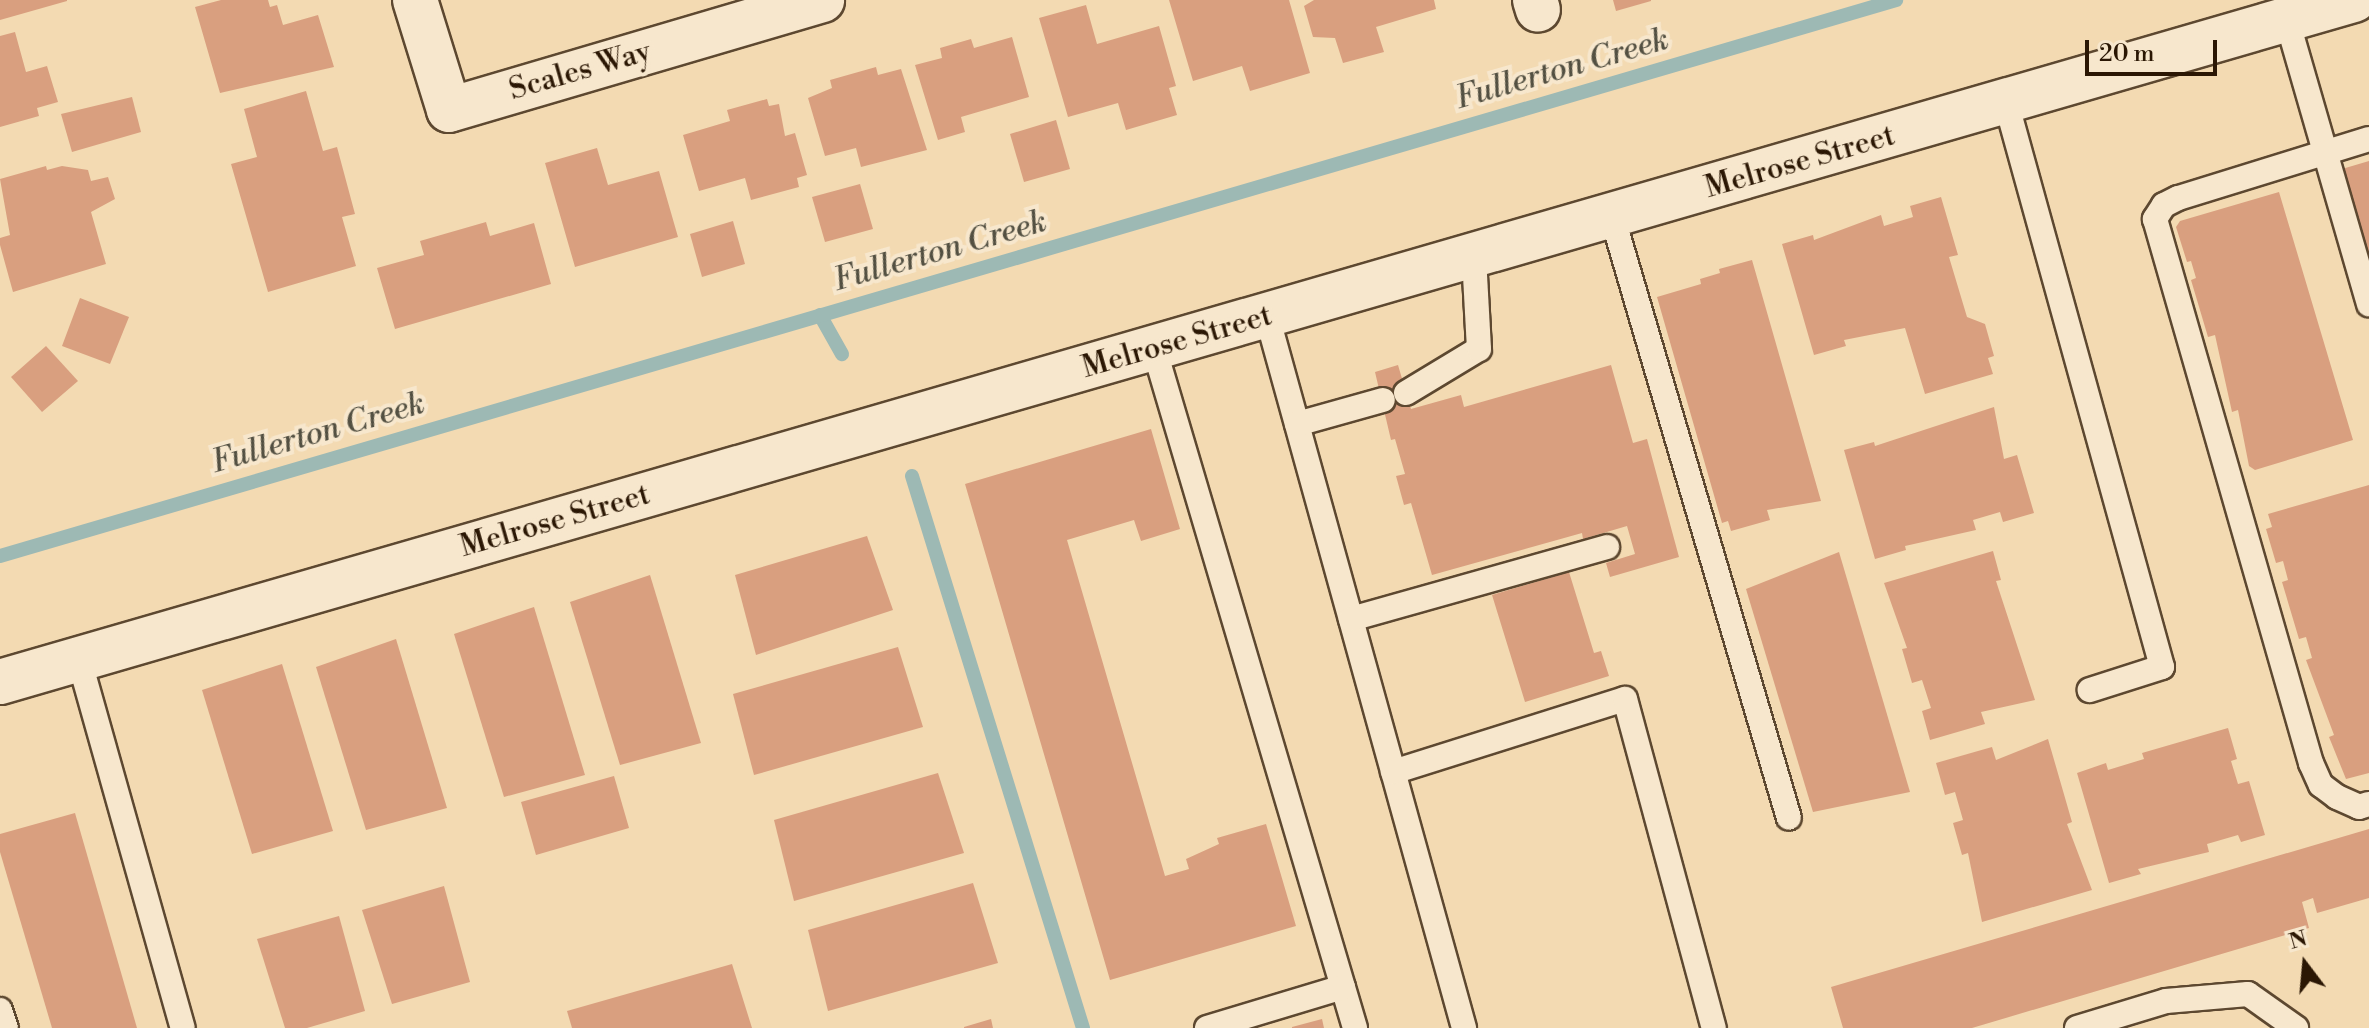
<!DOCTYPE html>
<html>
<head>
<meta charset="utf-8">
<style>
	body { margin:0 }
	#map { position:relative; width:2369px; height:1028px; overflow:hidden; background:#f3dab2; font-family:"Libre Bodoni",serif }
	div>[style] { position:absolute }
	[style*='--x'] { left:calc(var(--x)*1px); top:calc(var(--y)*1px); width:calc(var(--w)*1px); rotate:calc(var(--a)*1deg) }
	.stream>* { height:14px; margin:-7px; padding:0 7px; transform-origin:7px; border-radius:7px; background:#9db9b4 }
	.building>* { inset:0; background:#d99f7f }
	.roads { filter:drop-shadow(2px 0 #5d4830) drop-shadow(-2px 0 #5d4830) drop-shadow(0 2px #5d4830) drop-shadow(0 -2px #5d4830) }
	.service>* { height:24px; margin:-12px; padding:0 12px; transform-origin:12px; border-radius:12px; background:#f7e7cd }
	.minor>* { height:44px; margin:-22px; padding:0 22px; transform-origin:22px; border-radius:22px; background:#f7e7cd }
	span { translate:-50% -50%; white-space:nowrap; text-align:center; line-height:1.15; -webkit-text-stroke:8px #f7e7cd; paint-order:stroke }
	.street-label { font-size:30px; color:#2b1704 }
	.water-label { font-size:32px; color:#535042; font-style:italic }
	.north { position:absolute; left:2265px; top:924px; width:80px; height:80px; -webkit-text-stroke:6px #f7e7cd; paint-order:stroke; rotate:344deg; font-size:22px; font-weight:700; line-height:32px; text-align:center; color:#2b1704 }
	.north::after { content:''; display:block; margin:auto; width:28px; height:36px; background:#2b1704; clip-path:polygon(50% 0,100% 100%,50% 72%,0 100%) }
	.scale { position:absolute; left:2085px; top:40px; width:132px; height:36px; box-sizing:border-box; border:4px solid #2b1704; border-top:0; padding-left:10px; font-size:24px; line-height:28px; white-space:nowrap; color:#2b1704; -webkit-text-stroke:6px #f7e7cd; paint-order:stroke }
</style>
</head>
<body>
<div id="map">
	<div class="stream">
		<div style="--x:820;--y:315;--w:45;--a:60.6"></div>
		<div style="--x:912;--y:476;--w:578;--a:72.79"></div>
		<div style="--x:0;--y:556;--w:1976;--a:-16.34"></div>
	</div>
	<div class="building">
		<div style="clip-path:polygon(0 0,67px 0,67px 1px,0 20px)"></div>
		<div style="clip-path:polygon(221px 0,268px 0,270px 7px,277px 5px,283px 25px,318px 15px,334px 67px,220px 93px,195px 7px)"></div>
		<div style="clip-path:polygon(1169px 0,1289px 0,1310px 73px,1250px 91px,1242px 66px,1193px 81px)"></div>
		<div style="clip-path:polygon(1314px 0,1434px 0,1436px 9px,1376px 27px,1384px 52px,1343px 63px,1335px 38px,1313px 37px,1304px 6px)"></div>
		<div style="clip-path:polygon(1613px 0,1651px 0,1651px 1px,1616px 11px)"></div>
		<div style="clip-path:polygon(1086px 5px,1097px 44px,1159px 26px,1176px 86px,1169px 88px,1177px 115px,1126px 130px,1118px 103px,1068px 117px,1039px 18px)"></div>
		<div style="clip-path:polygon(15px 32px,26px 72px,47px 66px,58px 102px,37px 108px,39px 116px,0 127px,0 36px)"></div>
		<div style="clip-path:polygon(1012px 37px,1029px 97px,961px 117px,965px 132px,938px 140px,915px 65px,942px 58px,940px 48px,971px 39px,974px 48px)"></div>
		<div style="clip-path:polygon(876px 67px,878px 75px,901px 69px,927px 150px,861px 167px,856px 148px,825px 156px,808px 98px,832px 88px,830px 80px)"></div>
		<div style="clip-path:polygon(306px 91px,323px 151px,337px 147px,355px 214px,342px 217px,356px 266px,268px 292px,231px 164px,257px 157px,244px 109px)"></div>
		<div style="clip-path:polygon(132px 97px,141px 132px,72px 152px,61px 114px)"></div>
		<div style="clip-path:polygon(767px 99px,769px 106px,779px 104px,785px 136px,795px 133px,807px 175px,797px 178px,799px 187px,751px 200px,745px 178px,699px 191px,683px 135px,730px 121px,727px 110px)"></div>
		<div style="clip-path:polygon(1056px 120px,1070px 169px,1024px 182px,1010px 134px)"></div>
		<div style="clip-path:polygon(597px 148px,608px 185px,659px 171px,678px 237px,575px 267px,545px 163px)"></div>
		<div style="clip-path:polygon(2369px 161px,2369px 261px,2368px 261px,2342px 169px)"></div>
		<div style="clip-path:polygon(46px 166px,47px 170px,62px 166px,88px 170px,91px 181px,108px 177px,115px 199px,91px 212px,106px 264px,13px 292px,0 245px,0 238px,10px 235px,0 179px)"></div>
		<div style="clip-path:polygon(860px 184px,873px 229px,825px 242px,812px 197px)"></div>
		<div style="clip-path:polygon(2279px 192px,2353px 440px,2255px 470px,2249px 466px,2238px 410px,2232px 412px,2215px 335px,2208px 337px,2191px 280px,2196px 278px,2191px 261px,2187px 262px,2176px 227px,2180px 221px)"></div>
		<div style="clip-path:polygon(1941px 197px,1958px 255px,1949px 257px,1967px 317px,1985px 324px,1994px 356px,1988px 358px,1993px 374px,1925px 394px,1905px 328px,1844px 340px,1846px 346px,1814px 355px,1782px 244px,1813px 235px,1814px 240px,1881px 215px,1884px 226px,1913px 217px,1910px 206px)"></div>
		<div style="clip-path:polygon(733px 221px,745px 264px,702px 277px,690px 234px)"></div>
		<div style="clip-path:polygon(486px 222px,490px 236px,534px 223px,551px 284px,395px 329px,377px 268px,424px 255px,420px 241px)"></div>
		<div style="clip-path:polygon(1752px 260px,1821px 501px,1767px 510px,1770px 520px,1731px 531px,1728px 521px,1722px 523px,1657px 297px,1701px 284px,1700px 279px,1720px 273px,1719px 269px)"></div>
		<div style="clip-path:polygon(80px 298px,129px 317px,110px 364px,62px 346px)"></div>
		<div style="clip-path:polygon(46px 346px,78px 381px,42px 412px,11px 377px)"></div>
		<div style="clip-path:polygon(1398px 365px,1411px 409px,1461px 395px,1464px 407px,1611px 365px,1633px 443px,1647px 439px,1679px 557px,1610px 577px,1606px 563px,1635px 554px,1627px 526px,1583px 539px,1582px 533px,1432px 575px,1411px 503px,1404px 505px,1396px 476px,1405px 474px,1395px 439px,1391px 440px,1375px 372px)"></div>
		<div style="clip-path:polygon(1994px 407px,2004px 459px,2017px 455px,2034px 513px,2003px 522px,2000px 512px,1973px 520px,1976px 530px,1905px 546px,1906px 550px,1875px 559px,1844px 450px,1874px 442px,1875px 446px)"></div>
		<div style="clip-path:polygon(1151px 429px,1180px 529px,1141px 541px,1134px 520px,1067px 540px,1165px 876px,1189px 869px,1186px 859px,1219px 844px,1217px 838px,1266px 824px,1296px 926px,1110px 980px,965px 484px)"></div>
		<div style="clip-path:polygon(2369px 485px,2369px 773px,2346px 779px,2329px 737px,2334px 735px,2306px 660px,2312px 658px,2306px 637px,2299px 639px,2282px 582px,2288px 580px,2283px 561px,2276px 563px,2266px 529px,2272px 527px,2268px 514px)"></div>
		<div style="clip-path:polygon(867px 536px,893px 610px,756px 655px,735px 575px)"></div>
		<div style="clip-path:polygon(1993px 551px,2001px 580px,1996px 581px,2035px 700px,1981px 712px,1985px 724px,1930px 740px,1922px 711px,1931px 708px,1922px 680px,1912px 683px,1902px 649px,1907px 648px,1884px 583px)"></div>
		<div style="clip-path:polygon(1839px 552px,1910px 792px,1813px 812px,1746px 589px)"></div>
		<div style="clip-path:polygon(1569px 572px,1594px 653px,1601px 651px,1609px 676px,1525px 702px,1492px 595px)"></div>
		<div style="clip-path:polygon(650px 575px,701px 743px,620px 765px,570px 602px)"></div>
		<div style="clip-path:polygon(534px 607px,585px 775px,504px 797px,454px 634px)"></div>
		<div style="clip-path:polygon(396px 639px,447px 808px,366px 830px,316px 667px)"></div>
		<div style="clip-path:polygon(898px 647px,923px 727px,754px 775px,733px 694px)"></div>
		<div style="clip-path:polygon(282px 664px,333px 831px,252px 854px,202px 690px)"></div>
		<div style="clip-path:polygon(2228px 728px,2237px 759px,2231px 761px,2238px 784px,2249px 781px,2265px 835px,2241px 842px,2238px 835px,2207px 844px,2209px 852px,2138px 869px,2141px 874px,2109px 883px,2077px 773px,2106px 763px,2108px 770px,2144px 759px,2142px 753px)"></div>
		<div style="clip-path:polygon(2048px 739px,2072px 822px,2067px 824px,2092px 890px,1982px 922px,1968px 853px,1962px 855px,1953px 823px,1963px 820px,1955px 792px,1945px 795px,1936px 763px,1992px 747px,1996px 760px)"></div>
		<div style="clip-path:polygon(938px 773px,964px 853px,794px 901px,774px 820px)"></div>
		<div style="clip-path:polygon(614px 776px,629px 828px,536px 855px,521px 802px)"></div>
		<div style="clip-path:polygon(75px 813px,137px 1028px,52px 1028px,0 852px,0 834px)"></div>
		<div style="clip-path:polygon(2369px 829px,2369px 898px,2317px 913px,2313px 898px,2302px 902px,2309px 928px,1972px 1028px,1843px 1028px,1831px 987px)"></div>
		<div style="clip-path:polygon(973px 883px,998px 963px,828px 1011px,808px 930px)"></div>
		<div style="clip-path:polygon(444px 886px,470px 982px,392px 1004px,362px 910px)"></div>
		<div style="clip-path:polygon(339px 916px,365px 1011px,307px 1028px,285px 1028px,257px 939px)"></div>
		<div style="clip-path:polygon(732px 964px,752px 1028px,572px 1028px,567px 1011px)"></div>
		<div style="clip-path:polygon(991px 1019px,993px 1028px,964px 1028px,964px 1027px)"></div>
		<div style="clip-path:polygon(1322px 1019px,1324px 1028px,1292px 1028px,1292px 1027px)"></div>
	</div>
	<div class="roads">
		<div class="service">
			<div style="--x:2287;--y:20;--w:296;--a:73.9"></div>
			<div style="--x:2006;--y:102;--w:586;--a:74.56"></div>
			<div style="--x:2162;--y:667;--w:76;--a:162.3"></div>
			<div style="--x:2369;--y:139;--w:200;--a:162.8"></div>
			<div style="--x:2178;--y:198;--w:16;--a:153"></div>
			<div style="--x:2164;--y:205;--w:17;--a:123"></div>
			<div style="--x:2155;--y:219;--w:566;--a:74"></div>
			<div style="--x:2311;--y:763;--w:24;--a:66"></div>
			<div style="--x:2321;--y:785;--w:20;--a:37"></div>
			<div style="--x:2337;--y:797;--w:24;--a:24"></div>
			<div style="--x:2359;--y:807;--w:10;--a:-17"></div>
			<div style="--x:1612;--y:216;--w:627;--a:73.62"></div>
			<div style="--x:1267;--y:316;--w:739;--a:74.53"></div>
			<div style="--x:1154;--y:348;--w:709;--a:73.53"></div>
			<div style="--x:1406;--y:393;--w:85;--a:-31.1"></div>
			<div style="--x:1479;--y:349;--w:92;--a:-93.1"></div>
			<div style="--x:1297;--y:424;--w:89;--a:-15.6"></div>
			<div style="--x:1351;--y:619;--w:266;--a:-15.7"></div>
			<div style="--x:79;--y:659;--w:383;--a:74.3"></div>
			<div style="--x:1393;--y:772;--w:243;--a:-17.5"></div>
			<div style="--x:1625;--y:699;--w:341;--a:74.9"></div>
			<div style="--x:0;--y:1010;--w:19;--a:72"></div>
			<div style="--x:1207;--y:1028;--w:142;--a:-16.8"></div>
			<div style="--x:2077;--y:1028;--w:93;--a:-16.9"></div>
			<div style="--x:2166;--y:1001;--w:82;--a:-4.9"></div>
			<div style="--x:2248;--y:994;--w:59;--a:35.3"></div>
		</div>
		<div class="minor">
			<div style="--x:415;--y:0;--w:115;--a:72.8"></div>
			<div style="--x:449;--y:110;--w:389;--a:-16.4"></div>
			<div style="--x:1535;--y:0;--w:10;--a:73"></div>
			<div style="--x:0;--y:682;--w:2451;--a:-16.16"></div>
		</div>
	</div>
	<div class="street-label">
		<span style="left:580px;top:71px;rotate:-16deg">Scales Way</span>
		<span style="left:1800px;top:162px;rotate:-16deg">Melrose Street</span>
		<span style="left:1177px;top:342px;rotate:-16deg">Melrose Street</span>
		<span style="left:555px;top:521px;rotate:-16deg">Melrose Street</span>
	</div>
	<div class="water-label">
		<span style="left:1562px;top:69px;rotate:-16deg">Fullerton Creek</span>
		<span style="left:940px;top:251px;rotate:-16deg">Fullerton Creek</span>
		<span style="left:318px;top:433px;rotate:-16deg">Fullerton Creek</span>
	</div>
	<div class="north">N</div>
	<div class="scale">20 m</div>
</div>
</body>
</html>
